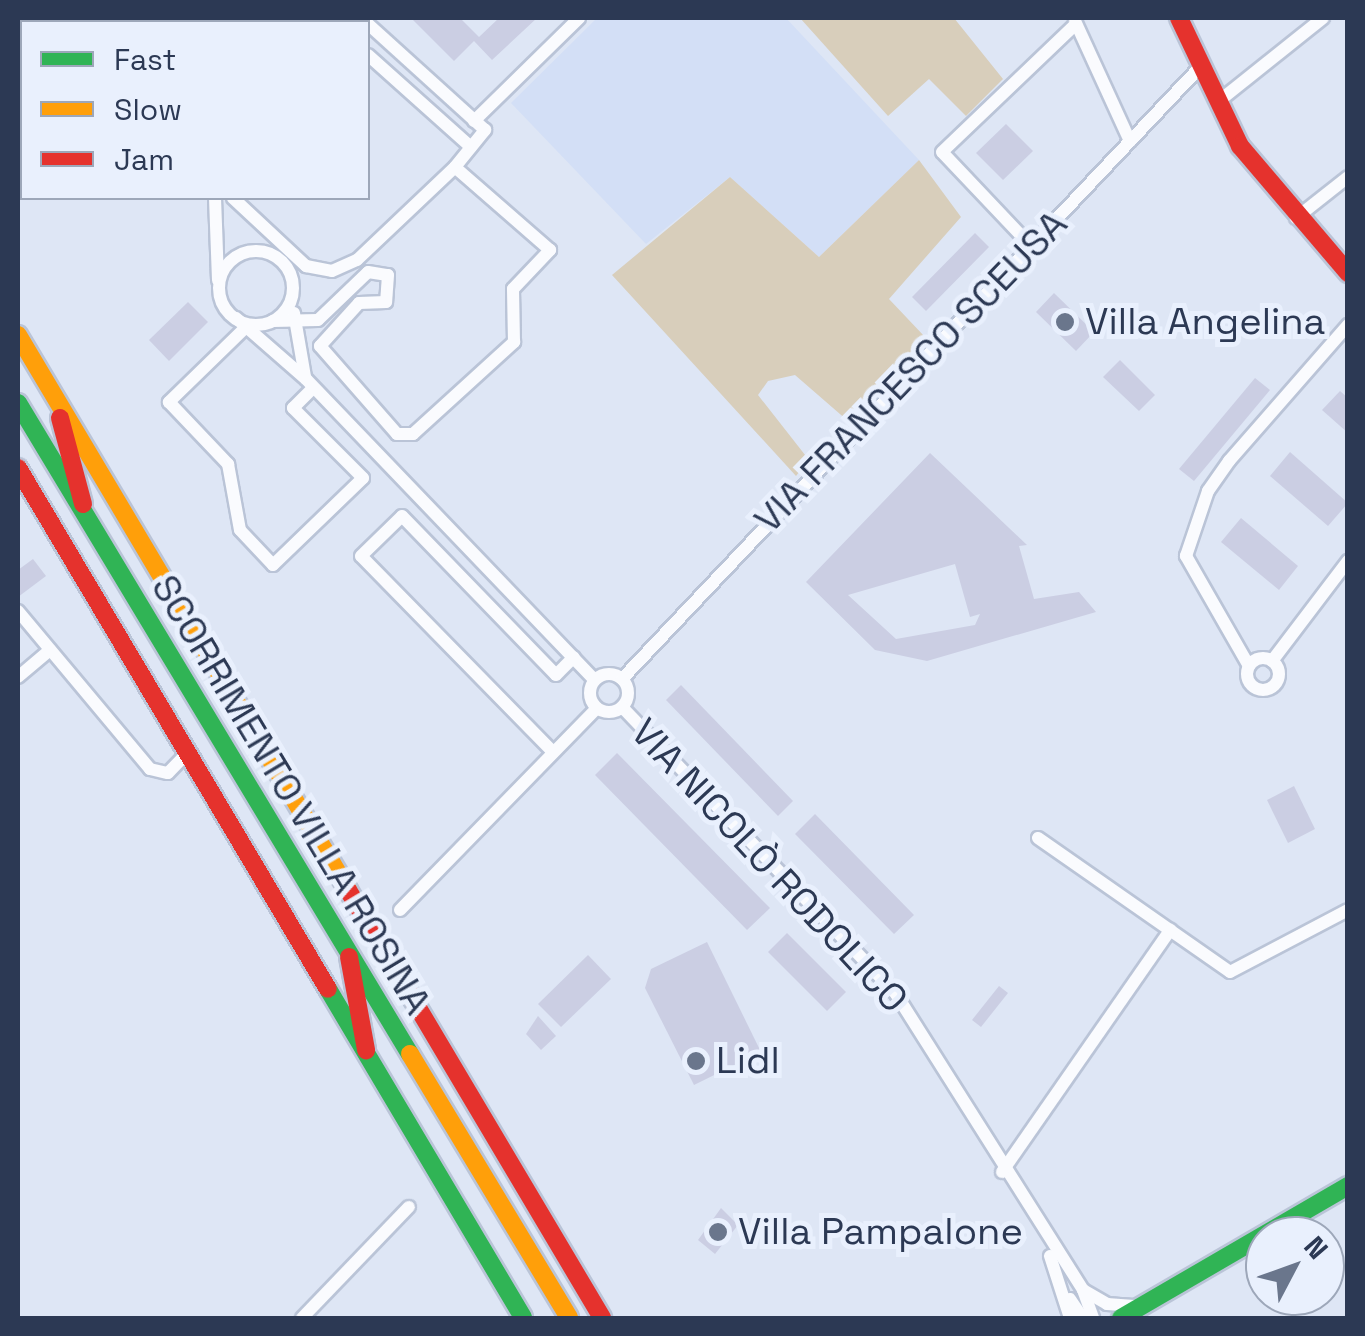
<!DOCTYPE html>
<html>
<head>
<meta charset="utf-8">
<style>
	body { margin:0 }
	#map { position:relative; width:1365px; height:1336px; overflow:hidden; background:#dee6f5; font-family:"Space Grotesk",sans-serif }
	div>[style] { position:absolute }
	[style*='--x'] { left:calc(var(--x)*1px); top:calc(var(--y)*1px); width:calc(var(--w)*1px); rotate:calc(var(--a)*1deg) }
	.built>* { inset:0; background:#d3dff6 }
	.green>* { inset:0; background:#d8cebb }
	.building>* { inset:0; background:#cbcee3 }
	.roads { filter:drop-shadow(2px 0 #bac4d7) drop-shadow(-2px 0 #bac4d7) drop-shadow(0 2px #bac4d7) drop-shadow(0 -2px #bac4d7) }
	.street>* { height:12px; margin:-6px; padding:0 6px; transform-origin:6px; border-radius:6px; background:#fafbfe }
	.street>.ring { margin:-6px; padding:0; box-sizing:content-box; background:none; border:12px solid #fafbfe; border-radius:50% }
	.fast>* { height:18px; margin:-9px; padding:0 9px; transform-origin:9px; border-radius:9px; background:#30b455 }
	.slow>* { height:18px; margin:-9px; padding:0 9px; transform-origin:9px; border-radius:9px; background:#ff9f0a }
	.jam>* { height:18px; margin:-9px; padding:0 9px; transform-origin:9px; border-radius:9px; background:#e5322d }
	.dots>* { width:28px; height:28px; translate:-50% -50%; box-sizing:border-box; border:5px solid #e9f0fd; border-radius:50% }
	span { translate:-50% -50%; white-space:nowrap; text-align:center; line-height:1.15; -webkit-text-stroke:10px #e9f0fd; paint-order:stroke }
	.poi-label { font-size:38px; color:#2c3954 }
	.left { translate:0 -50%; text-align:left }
	.street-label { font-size:38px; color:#2c3954 }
	.frame { position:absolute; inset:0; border:20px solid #2c3954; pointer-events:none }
	.legend { position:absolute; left:20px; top:20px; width:350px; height:180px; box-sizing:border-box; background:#e9f0fd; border:2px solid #9da7b9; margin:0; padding:12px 18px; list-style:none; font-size:30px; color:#2c3954 }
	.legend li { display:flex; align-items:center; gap:20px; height:50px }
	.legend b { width:50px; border:2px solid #9da7b9 }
	.north { position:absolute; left:1245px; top:1216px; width:100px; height:100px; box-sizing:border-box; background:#e9f0fd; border:2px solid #9da7b9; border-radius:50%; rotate:49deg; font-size:28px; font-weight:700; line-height:40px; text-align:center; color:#2c3954 }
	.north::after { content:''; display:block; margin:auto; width:35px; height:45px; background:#6a768c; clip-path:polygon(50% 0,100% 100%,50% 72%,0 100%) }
</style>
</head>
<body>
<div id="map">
	<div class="built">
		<div style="clip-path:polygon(597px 18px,786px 18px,919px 160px,819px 257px,730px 177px,646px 244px,511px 103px)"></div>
	</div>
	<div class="green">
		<div style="clip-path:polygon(800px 18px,954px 18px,1003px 79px,966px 116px,929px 79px,888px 116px)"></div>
		<div style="clip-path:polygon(919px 160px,961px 217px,889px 299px,925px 337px,848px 421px,795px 375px,768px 381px,758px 395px,809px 460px,796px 476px,612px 275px,730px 177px,819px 257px)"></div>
	</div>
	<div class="building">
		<div style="clip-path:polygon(411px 18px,460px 18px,479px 37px,499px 18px,537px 18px,492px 60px,474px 41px,454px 61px)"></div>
		<div style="clip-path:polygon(1006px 124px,1033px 151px,1003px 180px,976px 153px)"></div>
		<div style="clip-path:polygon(975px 233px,989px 247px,926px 311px,912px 297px)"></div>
		<div style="clip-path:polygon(1054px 293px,1094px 332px,1076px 351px,1036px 312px)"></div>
		<div style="clip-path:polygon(188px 302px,208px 322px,169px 361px,149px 340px)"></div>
		<div style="clip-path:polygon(1120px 360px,1155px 395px,1139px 411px,1103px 377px)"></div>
		<div style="clip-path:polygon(1255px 378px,1270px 390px,1194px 481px,1179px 469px)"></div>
		<div style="clip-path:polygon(1340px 391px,1348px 398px,1348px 433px,1322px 410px)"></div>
		<div style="clip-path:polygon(1290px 452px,1348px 503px,1328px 526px,1270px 476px)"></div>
		<div style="clip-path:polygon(evenodd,930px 453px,1027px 545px,1019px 546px,1034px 599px,1079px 592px,1096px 612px,927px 661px,875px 650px,806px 582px,930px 453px,955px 564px,970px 617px,980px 614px,975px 625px,896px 639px,848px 595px,955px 564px)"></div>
		<div style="clip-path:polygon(1241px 518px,1298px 566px,1279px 590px,1221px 542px)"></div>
		<div style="clip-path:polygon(33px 559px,46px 576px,18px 597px,18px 570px)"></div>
		<div style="clip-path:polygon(681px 685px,793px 801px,778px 816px,666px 700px)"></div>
		<div style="clip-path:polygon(617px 753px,770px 908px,747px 930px,595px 775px)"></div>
		<div style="clip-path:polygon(1294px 786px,1315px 829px,1288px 843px,1267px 800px)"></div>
		<div style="clip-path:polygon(815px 814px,914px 915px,894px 934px,795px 834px)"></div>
		<div style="clip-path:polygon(787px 933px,846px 992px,827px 1011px,768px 952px)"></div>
		<div style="clip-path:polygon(707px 942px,761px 1052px,694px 1085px,645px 988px,651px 969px)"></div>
		<div style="clip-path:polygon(588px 955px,611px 979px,561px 1027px,538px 1004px)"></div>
		<div style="clip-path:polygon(999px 986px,1008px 993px,981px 1027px,972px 1020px)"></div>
		<div style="clip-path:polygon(538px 1016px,556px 1036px,541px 1050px,526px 1034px)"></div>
		<div style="clip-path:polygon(721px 1208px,738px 1225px,715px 1254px,698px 1240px)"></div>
	</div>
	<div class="roads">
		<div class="street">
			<div style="--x:43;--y:18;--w:7;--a:34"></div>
			<div style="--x:330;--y:18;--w:6;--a:45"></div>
			<div style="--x:1075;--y:21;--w:132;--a:65.4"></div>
			<div style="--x:209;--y:22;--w:6;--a:-39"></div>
			<div style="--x:368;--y:55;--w:138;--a:41.8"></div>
			<div style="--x:1219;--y:101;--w:133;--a:-38.6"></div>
			<div style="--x:474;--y:121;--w:147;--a:-44.4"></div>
			<div style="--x:215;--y:198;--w:82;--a:87.9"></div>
			<div style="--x:233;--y:198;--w:100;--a:43"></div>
			<div style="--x:306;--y:266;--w:26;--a:11"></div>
			<div style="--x:332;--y:271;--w:27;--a:-24"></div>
			<div style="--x:357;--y:260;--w:135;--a:-43.5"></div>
			<div style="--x:1296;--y:218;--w:66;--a:-38.3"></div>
			<div style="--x:1031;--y:246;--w:129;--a:-133.4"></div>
			<div style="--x:942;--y:152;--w:185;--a:-43.7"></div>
			<div class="ring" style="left:219px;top:251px;width:62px;height:62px"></div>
			<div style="--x:294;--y:313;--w:65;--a:80.2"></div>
			<div style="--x:236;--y:318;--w:93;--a:41.1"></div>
			<div style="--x:306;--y:379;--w:417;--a:46.2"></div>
			<div style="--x:273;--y:321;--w:45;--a:-1.3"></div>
			<div style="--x:318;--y:320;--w:69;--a:-43.8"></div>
			<div style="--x:368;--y:272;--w:20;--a:9"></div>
			<div style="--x:388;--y:275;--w:27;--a:94"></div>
			<div style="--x:386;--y:302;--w:27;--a:178"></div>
			<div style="--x:359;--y:303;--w:58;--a:132.2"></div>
			<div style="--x:320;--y:346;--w:117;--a:48.8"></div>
			<div style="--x:397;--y:434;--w:16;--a:0"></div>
			<div style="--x:413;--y:434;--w:137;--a:-42.3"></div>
			<div style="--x:514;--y:342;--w:53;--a:-91.1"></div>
			<div style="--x:513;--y:289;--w:54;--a:-46.5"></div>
			<div style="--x:550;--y:250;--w:126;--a:-138.9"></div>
			<div style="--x:455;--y:167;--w:48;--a:-51"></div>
			<div style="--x:485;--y:130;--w:158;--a:-137.8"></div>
			<div style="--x:244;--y:329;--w:105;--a:135.8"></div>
			<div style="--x:169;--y:402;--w:86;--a:46.4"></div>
			<div style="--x:228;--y:464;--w:67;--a:79.7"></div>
			<div style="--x:240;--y:530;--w:48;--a:46.7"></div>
			<div style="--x:273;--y:565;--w:125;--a:-44"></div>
			<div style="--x:363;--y:478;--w:99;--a:-135"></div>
			<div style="--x:293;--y:408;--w:28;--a:-45"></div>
			<div style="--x:18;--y:611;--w:206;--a:50.1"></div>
			<div style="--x:150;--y:769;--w:18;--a:13"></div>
			<div style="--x:168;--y:773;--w:28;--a:-46"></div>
			<div class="ring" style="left:1247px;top:658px;width:20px;height:20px"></div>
			<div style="--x:1272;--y:661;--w:126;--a:-52.8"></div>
			<div style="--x:1249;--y:666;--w:127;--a:-119.8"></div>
			<div style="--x:1186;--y:556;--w:69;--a:-71.3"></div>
			<div style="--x:1208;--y:491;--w:37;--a:-55"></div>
			<div style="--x:1229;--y:461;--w:181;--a:-48.8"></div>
			<div class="ring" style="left:590px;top:674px;width:26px;height:26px"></div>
			<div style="--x:18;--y:677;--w:42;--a:-40.2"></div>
			<div style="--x:622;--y:679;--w:845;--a:-46.63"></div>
			<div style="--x:622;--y:707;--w:397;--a:46.3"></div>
			<div style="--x:896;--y:994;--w:350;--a:57.7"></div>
			<div style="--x:1083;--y:1290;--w:28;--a:30"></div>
			<div style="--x:1107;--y:1304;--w:27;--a:4"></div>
			<div style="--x:553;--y:752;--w:274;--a:-134.4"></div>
			<div style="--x:361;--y:556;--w:57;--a:-44.3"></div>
			<div style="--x:402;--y:516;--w:221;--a:45.9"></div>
			<div style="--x:556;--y:675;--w:25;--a:-45"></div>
			<div style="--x:1038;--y:838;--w:234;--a:34.9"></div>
			<div style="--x:1230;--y:972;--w:133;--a:-27.7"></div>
			<div style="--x:400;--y:910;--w:282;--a:-45.7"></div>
			<div style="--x:1002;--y:1172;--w:295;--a:-55.2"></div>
			<div style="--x:1050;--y:1256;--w:65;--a:72.1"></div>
			<div style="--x:1083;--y:1290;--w:30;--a:70"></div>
			<div style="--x:1070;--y:1299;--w:23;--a:56"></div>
			<div style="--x:302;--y:1318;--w:154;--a:-46.1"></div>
		</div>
		<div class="fast">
			<div style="--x:18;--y:403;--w:760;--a:58.95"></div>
			<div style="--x:328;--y:989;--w:382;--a:59.3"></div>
			<div style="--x:1121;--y:1318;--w:263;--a:-30.2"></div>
		</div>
		<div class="slow">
			<div style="--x:18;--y:335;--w:646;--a:59.26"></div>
			<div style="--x:410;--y:1054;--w:308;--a:58.9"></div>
		</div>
		<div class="jam">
			<div style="--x:1179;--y:18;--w:142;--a:64.5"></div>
			<div style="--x:1240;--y:146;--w:167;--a:49.6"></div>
			<div style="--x:60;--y:418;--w:89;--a:75"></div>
			<div style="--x:18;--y:468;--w:606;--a:59.25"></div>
			<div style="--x:348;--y:890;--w:498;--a:59.3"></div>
			<div style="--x:349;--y:957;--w:95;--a:79.6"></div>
		</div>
	</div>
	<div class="dots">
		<div style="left:1065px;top:322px;background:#6a768c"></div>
		<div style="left:696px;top:1061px;background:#6a768c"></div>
		<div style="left:718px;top:1232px;background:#6a768c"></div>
	</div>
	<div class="poi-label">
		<span class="left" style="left:1085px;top:322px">Villa Angelina</span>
		<span class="left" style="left:716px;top:1061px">Lidl</span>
		<span class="left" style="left:738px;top:1232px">Villa Pampalone</span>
	</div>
	<div class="street-label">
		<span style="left:911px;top:372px;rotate:-46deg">VIA FRANCESCO SCEUSA</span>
		<span style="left:291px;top:795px;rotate:59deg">SCORRIMENTO VILLA ROSINA</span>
		<span style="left:769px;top:866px;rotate:47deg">VIA NICOLÒ RODOLICO</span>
	</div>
	<div class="frame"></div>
	<ul class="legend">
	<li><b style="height:12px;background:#30b455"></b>Fast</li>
	<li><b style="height:12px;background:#ff9f0a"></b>Slow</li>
	<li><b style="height:12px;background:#e5322d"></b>Jam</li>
	</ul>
	<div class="north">N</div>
</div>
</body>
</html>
